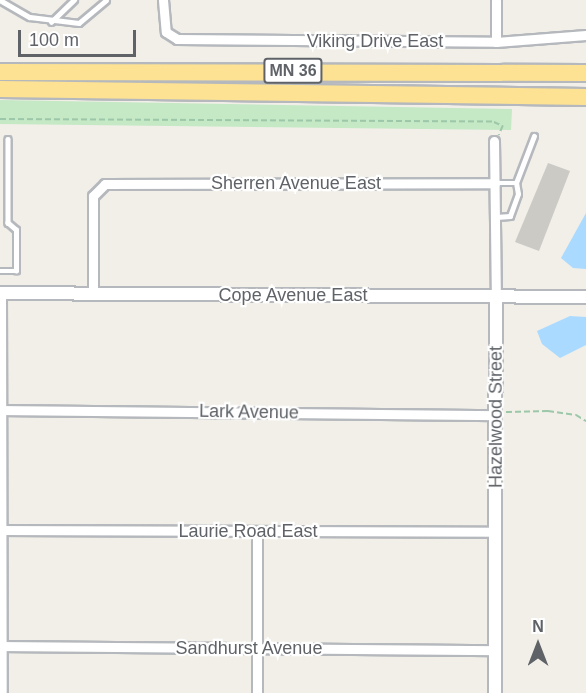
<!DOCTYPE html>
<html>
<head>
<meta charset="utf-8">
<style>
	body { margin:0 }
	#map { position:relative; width:586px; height:693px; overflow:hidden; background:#f1efe8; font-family:Arial,sans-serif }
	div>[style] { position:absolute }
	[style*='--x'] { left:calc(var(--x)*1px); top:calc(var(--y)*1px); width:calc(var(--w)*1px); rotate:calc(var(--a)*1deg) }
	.green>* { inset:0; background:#c5e8c5 }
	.water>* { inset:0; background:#aadaff }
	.building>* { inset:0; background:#cccac5 }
	.path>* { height:1.5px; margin-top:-0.75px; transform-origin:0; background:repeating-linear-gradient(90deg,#9cc7a9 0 6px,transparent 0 9px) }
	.roads { filter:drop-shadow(2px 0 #b5b8bc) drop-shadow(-2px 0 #b5b8bc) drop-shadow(0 2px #b5b8bc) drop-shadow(0 -2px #b5b8bc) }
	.lane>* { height:4.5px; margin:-2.25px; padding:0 2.25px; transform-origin:2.25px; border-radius:2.25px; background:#fff }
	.street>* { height:9px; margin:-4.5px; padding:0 4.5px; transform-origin:4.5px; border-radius:4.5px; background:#fff }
	.secondary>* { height:12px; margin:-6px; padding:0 6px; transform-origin:6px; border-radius:6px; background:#fff }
	.highway>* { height:16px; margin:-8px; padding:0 8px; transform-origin:8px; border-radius:8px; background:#fde293 }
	span { translate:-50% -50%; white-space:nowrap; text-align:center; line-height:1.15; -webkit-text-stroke:4.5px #fff; paint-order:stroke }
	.shield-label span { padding:2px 4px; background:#fff; border:2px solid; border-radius:4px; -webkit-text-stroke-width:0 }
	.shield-label { font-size:16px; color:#5f6368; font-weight:700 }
	.street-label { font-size:18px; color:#5f6368 }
	.north { position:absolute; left:508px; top:615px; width:60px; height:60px; -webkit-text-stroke:4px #fff; paint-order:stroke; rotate:0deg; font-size:16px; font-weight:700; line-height:24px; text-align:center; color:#5f6368 }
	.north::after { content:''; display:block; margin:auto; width:21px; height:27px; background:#5f6368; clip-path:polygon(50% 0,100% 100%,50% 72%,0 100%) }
	.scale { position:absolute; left:18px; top:30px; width:118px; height:27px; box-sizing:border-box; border:3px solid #5f6368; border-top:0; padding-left:8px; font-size:18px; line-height:21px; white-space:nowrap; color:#5f6368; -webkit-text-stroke:4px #fff; paint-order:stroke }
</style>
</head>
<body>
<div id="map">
	<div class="green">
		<div style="clip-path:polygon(0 100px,512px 109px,511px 130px,0 124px)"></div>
	</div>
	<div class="water">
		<div style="clip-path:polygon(586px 213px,586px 269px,573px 268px,561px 258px)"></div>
		<div style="clip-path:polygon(570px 316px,586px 317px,586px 345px,560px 358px,542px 344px,537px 331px)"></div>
	</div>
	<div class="building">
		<div style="clip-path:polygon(548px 163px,570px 171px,539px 251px,515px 242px)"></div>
	</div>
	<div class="path">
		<div style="--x:0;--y:119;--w:494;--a:0.3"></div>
		<div style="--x:494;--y:122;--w:10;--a:24"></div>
		<div style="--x:503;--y:126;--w:10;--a:114"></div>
		<div style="--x:506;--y:412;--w:42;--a:-1.4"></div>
		<div style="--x:548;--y:411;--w:28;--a:8"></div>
		<div style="--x:576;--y:415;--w:12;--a:31"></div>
	</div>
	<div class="roads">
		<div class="lane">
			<div style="--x:0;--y:0;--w:34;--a:30"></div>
			<div style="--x:30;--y:17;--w:49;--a:7"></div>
			<div style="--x:79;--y:23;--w:35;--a:-40"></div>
			<div style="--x:51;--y:22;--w:32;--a:-44"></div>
			<div style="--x:8;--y:139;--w:84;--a:90"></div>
			<div style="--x:495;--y:183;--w:21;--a:0"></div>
			<div style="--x:496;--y:217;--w:14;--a:-4"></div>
			<div style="--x:510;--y:216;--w:23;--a:-70"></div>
			<div style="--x:518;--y:194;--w:11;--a:-100"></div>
			<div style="--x:516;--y:183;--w:50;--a:-69"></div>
			<div style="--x:0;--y:271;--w:16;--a:0"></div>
			<div style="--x:16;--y:271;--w:41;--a:-90"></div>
			<div style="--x:16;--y:230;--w:11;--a:-139"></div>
		</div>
		<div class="street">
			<div style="--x:163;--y:0;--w:32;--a:85"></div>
			<div style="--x:166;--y:32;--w:13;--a:32"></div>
			<div style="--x:177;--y:39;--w:319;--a:0.5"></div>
			<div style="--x:496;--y:42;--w:90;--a:-4.4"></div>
			<div style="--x:496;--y:42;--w:42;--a:-90"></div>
			<div style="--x:494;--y:141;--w:156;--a:89.3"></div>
			<div style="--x:1;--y:293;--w:400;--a:89.9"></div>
			<div style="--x:93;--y:294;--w:98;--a:-90"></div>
			<div style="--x:93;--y:196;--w:17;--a:-45"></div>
			<div style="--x:105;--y:184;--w:390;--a:-0.1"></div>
			<div style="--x:1;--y:410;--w:495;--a:0.6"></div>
			<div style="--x:0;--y:530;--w:496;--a:0.2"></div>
			<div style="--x:257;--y:531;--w:162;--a:90"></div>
			<div style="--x:2;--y:646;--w:494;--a:0.5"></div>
		</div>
		<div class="secondary">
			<div style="--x:0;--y:293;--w:586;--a:0.39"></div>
			<div style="--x:495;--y:693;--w:396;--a:-89.9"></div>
		</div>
		<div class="highway">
			<div style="--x:0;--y:72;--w:586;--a:0.1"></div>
			<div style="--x:0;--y:89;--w:586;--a:0.78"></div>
		</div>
	</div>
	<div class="shield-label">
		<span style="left:293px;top:71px">MN 36</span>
	</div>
	<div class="street-label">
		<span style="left:375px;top:41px">Viking Drive East</span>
		<span style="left:296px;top:183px">Sherren Avenue East</span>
		<span style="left:293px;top:295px">Cope Avenue East</span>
		<span style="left:249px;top:412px;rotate:1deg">Lark Avenue</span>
		<span style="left:496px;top:417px;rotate:-90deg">Hazelwood Street</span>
		<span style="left:248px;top:531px">Laurie Road East</span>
		<span style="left:249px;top:648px">Sandhurst Avenue</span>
	</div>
	<div class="north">N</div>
	<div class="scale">100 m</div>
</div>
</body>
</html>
